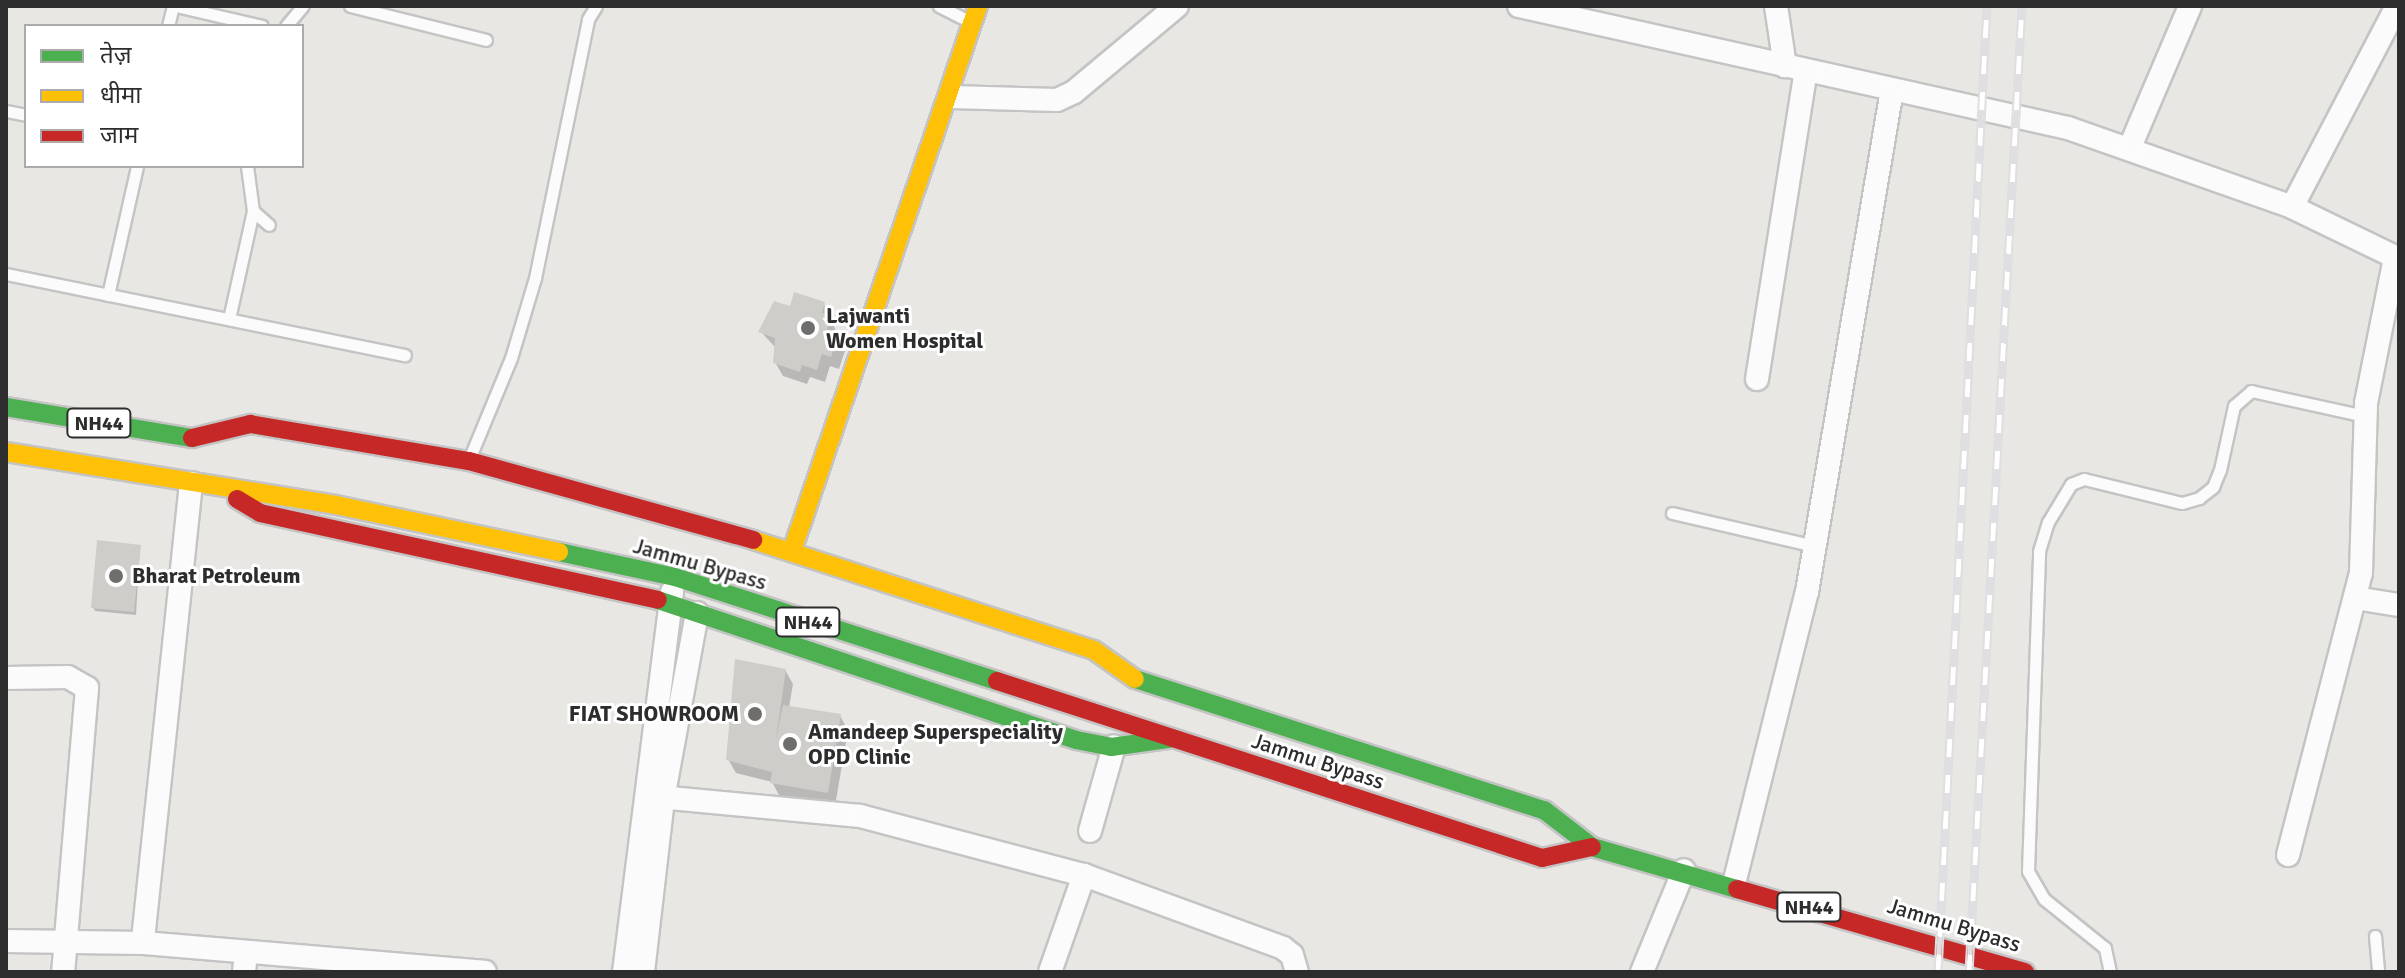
<!DOCTYPE html>
<html>
<head>
<meta charset="utf-8">
<style>
	body { margin:0 }
	#map { position:relative; width:2405px; height:978px; overflow:hidden; background:#e9e7e4; font-family:Signika,"Noto Sans Devanagari",sans-serif }
	div>[style] { position:absolute }
	[style*='--x'] { left:calc(var(--x)*1px); top:calc(var(--y)*1px); width:calc(var(--w)*1px); rotate:calc(var(--a)*1deg) }
	.shadow>* { inset:0; background:#0003 }
	.building>* { inset:0; background:#cfcdca }
	.roads { filter:drop-shadow(2px 0 #c4c4c4) drop-shadow(-2px 0 #c4c4c4) drop-shadow(0 2px #c4c4c4) drop-shadow(0 -2px #c4c4c4) }
	.lane>* { height:11px; margin:-5.5px; padding:0 5.5px; transform-origin:5.5px; border-radius:5.5px; background:#fcfbfb }
	.street>* { height:22px; margin:-11px; padding:0 11px; transform-origin:11px; border-radius:11px; background:#fcfbfb }
	.fast>* { height:18px; margin:-9px; padding:0 9px; transform-origin:9px; border-radius:9px; background:#4caf50 }
	.slow>* { height:18px; margin:-9px; padding:0 9px; transform-origin:9px; border-radius:9px; background:#ffc107 }
	.jam>* { height:18px; margin:-9px; padding:0 9px; transform-origin:9px; border-radius:9px; background:#c62828 }
	.rail>* { height:9px; margin-top:-4.5px; transform-origin:0; background:repeating-linear-gradient(90deg,#fff 0 18px,#dfdee0 0 36px); box-sizing:border-box; border-block:2px solid #dfdee0 }
	.dots>* { width:22px; height:22px; translate:-50% -50%; box-sizing:border-box; border:4px solid #fff; border-radius:50% }
	span { translate:-50% -50%; white-space:nowrap; text-align:center; line-height:1.15; -webkit-text-stroke:6px #fff; paint-order:stroke }
	.shield-label span { padding:2px 6px; background:#fff; border:2px solid; border-radius:6px; -webkit-text-stroke-width:0 }
	.shield-label { font-size:20px; color:#2d2d2d; font-weight:700 }
	.poi-label { font-size:22px; color:#2d2d2d; font-weight:700 }
	.left { translate:0 -50%; text-align:left }
	.right { translate:-100% -50%; text-align:right }
	.street-label { font-size:22px; color:#2d2d2d }
	.frame { position:absolute; inset:0; border:8px solid #2d2d2d; pointer-events:none }
	.legend { position:absolute; left:24px; top:24px; width:280px; height:144px; box-sizing:border-box; background:#fff; border:2px solid #ababab; margin:0; padding:10px 14px; list-style:none; font-size:24px; color:#2d2d2d }
	.legend li { display:flex; align-items:center; gap:16px; height:40px }
	.legend b { width:40px; border:2px solid #ababab }
</style>
</head>
<body>
<div id="map">
	<div class="shadow">
		<div style="clip-path:polygon(824px 304px,845px 351px,839px 369px,830px 366px,825px 382px,810px 377px,807px 384px,783px 376px,775px 362px,776px 348px,761px 332px,791px 308px)"></div>
		<div style="clip-path:polygon(140px 547px,136px 615px,95px 611px,93px 607px)"></div>
		<div style="clip-path:polygon(785px 670px,793px 684px,789px 708px,840px 716px,848px 730px,835px 806px,780px 797px,772px 782px,736px 773px,728px 759px)"></div>
	</div>
	<div class="building">
		<div style="clip-path:polygon(794px 292px,825px 302px,822px 313px,832px 316px,826px 332px,838px 335px,831px 357px,822px 354px,817px 370px,802px 365px,800px 372px,773px 363px,775px 338px,758px 332px,774px 301px,790px 306px)"></div>
		<div style="clip-path:polygon(97px 540px,141px 545px,134px 612px,91px 608px)"></div>
		<div style="clip-path:polygon(735px 659px,786px 669px,776px 739px,783px 705px,841px 714px,828px 793px,770px 783px,772px 772px,726px 760px)"></div>
	</div>
	<div class="roads">
		<div class="lane">
			<div style="--x:176;--y:6;--w:88;--a:13.1"></div>
			<div style="--x:350;--y:6;--w:140;--a:14"></div>
			<div style="--x:939;--y:6;--w:36;--a:27"></div>
			<div style="--x:168;--y:26;--w:21;--a:-76"></div>
			<div style="--x:286;--y:26;--w:26;--a:-50"></div>
			<div style="--x:6;--y:111;--w:20;--a:11"></div>
			<div style="--x:247;--y:166;--w:45;--a:82.4"></div>
			<div style="--x:253;--y:211;--w:21;--a:41"></div>
			<div style="--x:6;--y:274;--w:407;--a:11.5"></div>
			<div style="--x:108;--y:295;--w:132;--a:-77.3"></div>
			<div style="--x:229;--y:319;--w:111;--a:-77.5"></div>
			<div style="--x:470;--y:457;--w:107;--a:-67.5"></div>
			<div style="--x:511;--y:358;--w:84;--a:-73.3"></div>
			<div style="--x:535;--y:278;--w:264;--a:-78.4"></div>
			<div style="--x:588;--y:19;--w:15;--a:-58"></div>
			<div style="--x:1672;--y:513;--w:147;--a:13"></div>
			<div style="--x:2375;--y:936;--w:36;--a:85"></div>
			<div style="--x:2110;--y:972;--w:25;--a:-102"></div>
			<div style="--x:2105;--y:948;--w:78;--a:-141.2"></div>
			<div style="--x:2044;--y:899;--w:32;--a:-120"></div>
			<div style="--x:2028;--y:871;--w:320;--a:-88"></div>
			<div style="--x:2039;--y:551;--w:30;--a:-73"></div>
			<div style="--x:2048;--y:522;--w:44;--a:-58.8"></div>
			<div style="--x:2071;--y:484;--w:14;--a:-21"></div>
			<div style="--x:2084;--y:479;--w:101;--a:13.8"></div>
			<div style="--x:2182;--y:503;--w:18;--a:-16"></div>
			<div style="--x:2199;--y:498;--w:18;--a:-38"></div>
			<div style="--x:2213;--y:487;--w:18;--a:-68"></div>
			<div style="--x:2220;--y:470;--w:66;--a:-77.7"></div>
			<div style="--x:2234;--y:406;--w:23;--a:-41"></div>
			<div style="--x:2251;--y:391;--w:117;--a:12.4"></div>
		</div>
		<div class="street">
			<div style="--x:1519;--y:6;--w:562;--a:12.53"></div>
			<div style="--x:2068;--y:128;--w:238;--a:19.4"></div>
			<div style="--x:2292;--y:207;--w:119;--a:25.9"></div>
			<div style="--x:1776;--y:6;--w:61;--a:81.5"></div>
			<div style="--x:951;--y:97;--w:106;--a:1.6"></div>
			<div style="--x:1057;--y:100;--w:19;--a:-25"></div>
			<div style="--x:1074;--y:92;--w:134;--a:-39.9"></div>
			<div style="--x:2130;--y:147;--w:153;--a:-66.9"></div>
			<div style="--x:2292;--y:207;--w:227;--a:-62.4"></div>
			<div style="--x:1757;--y:379;--w:312;--a:-81"></div>
			<div style="--x:191;--y:483;--w:462;--a:96"></div>
			<div style="--x:143;--y:943;--w:343;--a:4.8"></div>
			<div style="--x:2355;--y:598;--w:45;--a:9"></div>
			<div style="--x:6;--y:678;--w:62;--a:-0.9"></div>
			<div style="--x:68;--y:677;--w:22;--a:30"></div>
			<div style="--x:87;--y:688;--w:285;--a:94.8"></div>
			<div style="--x:649;--y:796;--w:212;--a:5.4"></div>
			<div style="--x:860;--y:816;--w:232;--a:14.8"></div>
			<div style="--x:1084;--y:875;--w:212;--a:20.1"></div>
			<div style="--x:1283;--y:948;--w:11;--a:38"></div>
			<div style="--x:1292;--y:955;--w:18;--a:74"></div>
			<div style="--x:1090;--y:831;--w:88;--a:-74.2"></div>
			<div style="--x:2288;--y:855;--w:291;--a:-75.5"></div>
			<div style="--x:2361;--y:573;--w:170;--a:-88.3"></div>
			<div style="--x:2366;--y:403;--w:148;--a:-78.7"></div>
			<div style="--x:1734;--y:884;--w:301;--a:-76"></div>
			<div style="--x:1807;--y:592;--w:509;--a:-80.39"></div>
			<div style="--x:6;--y:941;--w:137;--a:0.8"></div>
			<div style="--x:244;--y:972;--w:20;--a:-84"></div>
			<div style="--x:624;--y:972;--w:383;--a:-82.8"></div>
			<div style="--x:643;--y:972;--w:174;--a:-83.4"></div>
			<div style="--x:663;--y:799;--w:189;--a:-79.6"></div>
			<div style="--x:1050;--y:972;--w:103;--a:-70.7"></div>
			<div style="--x:1642;--y:972;--w:110;--a:-67.6"></div>
		</div>
		<div class="fast">
			<div style="--x:6;--y:407;--w:189;--a:9.5"></div>
			<div style="--x:559;--y:552;--w:119;--a:12.2"></div>
			<div style="--x:675;--y:577;--w:338;--a:17.9"></div>
			<div style="--x:658;--y:600;--w:441;--a:18.5"></div>
			<div style="--x:1076;--y:740;--w:36;--a:11"></div>
			<div style="--x:1111;--y:747;--w:59;--a:-7.9"></div>
			<div style="--x:1135;--y:679;--w:429;--a:17.8"></div>
			<div style="--x:1544;--y:810;--w:61;--a:37.6"></div>
			<div style="--x:1592;--y:847;--w:151;--a:16.2"></div>
		</div>
		<div class="slow">
			<div style="--x:6;--y:452;--w:334;--a:9.1"></div>
			<div style="--x:336;--y:505;--w:228;--a:11.9"></div>
			<div style="--x:753;--y:540;--w:358;--a:17.9"></div>
			<div style="--x:1094;--y:650;--w:50;--a:35.3"></div>
			<div style="--x:792;--y:551;--w:576;--a:-71.16"></div>
		</div>
		<div class="jam">
			<div style="--x:192;--y:438;--w:60;--a:-13.6"></div>
			<div style="--x:250;--y:424;--w:222;--a:9.6"></div>
			<div style="--x:469;--y:461;--w:295;--a:15.5"></div>
			<div style="--x:237;--y:499;--w:27;--a:31"></div>
			<div style="--x:260;--y:513;--w:407;--a:12.3"></div>
			<div style="--x:997;--y:681;--w:573;--a:17.99"></div>
			<div style="--x:1542;--y:858;--w:51;--a:-12.4"></div>
			<div style="--x:1737;--y:889;--w:300;--a:16.1"></div>
		</div>
	</div>
	<div class="rail">
		<div style="--x:1938;--y:972;--w:967;--a:-87.1"></div>
		<div style="--x:1969;--y:972;--w:967;--a:-86.86"></div>
	</div>
	<div class="dots">
		<div style="left:808px;top:328px;background:#6f6e6d"></div>
		<div style="left:116px;top:576px;background:#6f6e6d"></div>
		<div style="left:755px;top:714px;background:#6f6e6d"></div>
		<div style="left:790px;top:744px;background:#6f6e6d"></div>
	</div>
	<div class="shield-label">
		<span style="left:99px;top:423px">NH44</span>
		<span style="left:808px;top:622px">NH44</span>
		<span style="left:1809px;top:907px">NH44</span>
	</div>
	<div class="poi-label">
		<span class="left" style="left:826px;top:328px">Lajwanti<br>Women Hospital</span>
		<span class="left" style="left:132px;top:576px">Bharat Petroleum</span>
		<span class="right" style="left:739px;top:714px">FIAT SHOWROOM</span>
		<span class="left" style="left:808px;top:744px">Amandeep Superspeciality<br>OPD Clinic</span>
	</div>
	<div class="street-label">
		<span style="left:700px;top:564px;rotate:16deg">Jammu Bypass</span>
		<span style="left:1318px;top:761px;rotate:18deg">Jammu Bypass</span>
		<span style="left:1954px;top:925px;rotate:17deg">Jammu Bypass</span>
	</div>
	<div class="frame"></div>
	<ul class="legend">
	<li><b style="height:10px;background:#4caf50"></b>तेज़</li>
	<li><b style="height:10px;background:#ffc107"></b>धीमा</li>
	<li><b style="height:10px;background:#c62828"></b>जाम</li>
	</ul>
</div>
</body>
</html>
